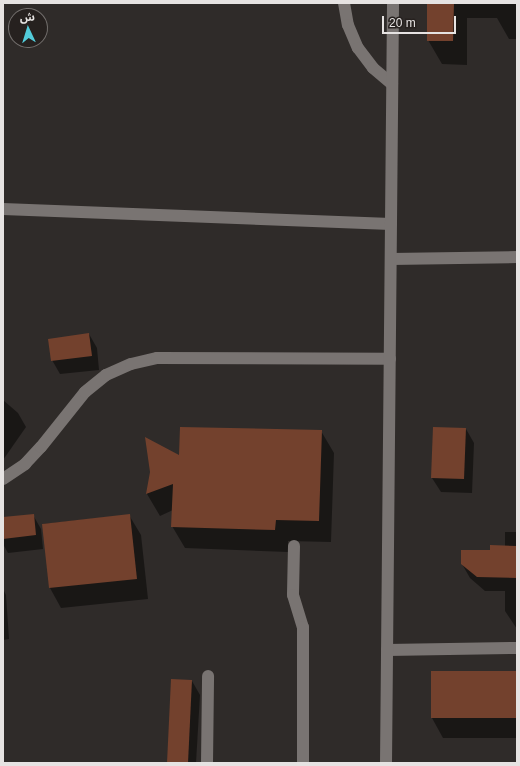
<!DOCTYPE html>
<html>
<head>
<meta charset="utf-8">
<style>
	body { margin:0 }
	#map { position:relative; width:520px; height:766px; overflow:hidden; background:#2f2b29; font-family:Helvetica,"Noto Sans Arabic",sans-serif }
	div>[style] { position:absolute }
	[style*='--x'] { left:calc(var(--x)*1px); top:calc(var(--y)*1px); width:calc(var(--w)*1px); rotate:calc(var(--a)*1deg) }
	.shadow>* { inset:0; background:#0007 }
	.building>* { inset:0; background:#73412d }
	.lane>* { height:12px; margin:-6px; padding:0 6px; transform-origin:6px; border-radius:6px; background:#797472 }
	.street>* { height:12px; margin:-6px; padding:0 6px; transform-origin:6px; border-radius:6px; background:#797472 }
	span { translate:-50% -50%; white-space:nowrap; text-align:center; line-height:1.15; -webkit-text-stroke:4px #26211f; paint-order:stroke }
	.frame { position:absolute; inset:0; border:4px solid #e6e3e2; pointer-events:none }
	.north { position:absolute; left:8px; top:8px; width:40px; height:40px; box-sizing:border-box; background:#26211f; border:1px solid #736f6d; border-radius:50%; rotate:356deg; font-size:11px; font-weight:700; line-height:16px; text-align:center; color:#e6e3e2 }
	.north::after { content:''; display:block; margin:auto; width:14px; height:18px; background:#52cbd9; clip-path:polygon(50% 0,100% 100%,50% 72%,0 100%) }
	.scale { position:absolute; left:382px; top:16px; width:74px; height:18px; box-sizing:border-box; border:2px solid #e6e3e2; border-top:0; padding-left:5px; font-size:12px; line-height:14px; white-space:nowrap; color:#e6e3e2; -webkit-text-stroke:3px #26211f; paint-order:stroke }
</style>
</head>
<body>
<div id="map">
	<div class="shadow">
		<div style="clip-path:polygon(428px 3px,517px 3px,517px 39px,509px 39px,497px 18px,467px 18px,467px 65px,442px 64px,428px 40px)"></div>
		<div style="clip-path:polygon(89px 334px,97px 348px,99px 370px,60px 374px,52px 360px)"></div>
		<div style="clip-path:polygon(3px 400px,18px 413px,26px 427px,3px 460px)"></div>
		<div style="clip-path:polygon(466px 429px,474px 443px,472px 493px,441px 492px,432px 478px)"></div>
		<div style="clip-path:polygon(321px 431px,334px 453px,331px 542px,288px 541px,288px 552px,185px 548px,172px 526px,173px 510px,160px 516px,147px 494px,151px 472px,180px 456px)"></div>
		<div style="clip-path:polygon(33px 515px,41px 529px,43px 549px,8px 553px,3px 544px,3px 518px)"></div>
		<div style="clip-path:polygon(129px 515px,141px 535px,148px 599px,61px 608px,50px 588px,43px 524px)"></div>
		<div style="clip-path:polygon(505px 532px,517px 532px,517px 629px,505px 611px,505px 591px,485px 591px,470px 578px,462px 564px,505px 546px)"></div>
		<div style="clip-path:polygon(3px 589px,6px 595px,9px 639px,3px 640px)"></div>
		<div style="clip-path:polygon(517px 672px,517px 738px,443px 738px,432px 718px)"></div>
		<div style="clip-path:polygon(192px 681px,200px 695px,196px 763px,168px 763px)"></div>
	</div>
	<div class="building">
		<div style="clip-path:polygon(427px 3px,454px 3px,453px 41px,427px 41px)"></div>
		<div style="clip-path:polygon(89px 333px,92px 356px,51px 361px,48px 339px)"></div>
		<div style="clip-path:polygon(180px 427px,322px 430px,319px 521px,276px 520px,275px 530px,171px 527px,173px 484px,146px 494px,150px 472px,145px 437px,179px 455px)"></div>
		<div style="clip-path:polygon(433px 427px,466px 428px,464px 479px,431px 478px)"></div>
		<div style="clip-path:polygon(34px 514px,36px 535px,3px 539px,3px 517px)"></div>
		<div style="clip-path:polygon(130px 514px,137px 579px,49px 588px,42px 524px)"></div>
		<div style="clip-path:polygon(490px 545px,517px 546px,517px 578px,477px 577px,461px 564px,461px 550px,490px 550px)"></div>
		<div style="clip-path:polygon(431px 671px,517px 671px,517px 718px,431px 718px)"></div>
		<div style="clip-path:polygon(171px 679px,192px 680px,188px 763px,167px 763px)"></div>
	</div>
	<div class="lane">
		<div style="--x:344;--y:3;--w:22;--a:80"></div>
		<div style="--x:348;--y:25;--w:25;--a:67"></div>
		<div style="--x:358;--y:48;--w:25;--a:53"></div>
		<div style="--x:373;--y:68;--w:25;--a:40"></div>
		<div style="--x:3;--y:209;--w:388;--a:2.2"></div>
		<div style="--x:391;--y:259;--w:126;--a:-0.9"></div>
		<div style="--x:3;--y:479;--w:27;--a:-34"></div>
		<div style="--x:25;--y:464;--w:23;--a:-47"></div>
		<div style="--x:41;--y:447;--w:70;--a:-51.3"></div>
		<div style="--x:85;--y:392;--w:27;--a:-39"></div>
		<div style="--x:106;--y:375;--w:27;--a:-24"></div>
		<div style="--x:131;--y:364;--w:27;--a:-13"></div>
		<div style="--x:157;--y:358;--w:233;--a:0.2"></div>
		<div style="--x:294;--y:546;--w:49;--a:91.2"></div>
		<div style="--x:293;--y:595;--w:34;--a:73"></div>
		<div style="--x:303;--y:627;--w:136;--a:90"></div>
		<div style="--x:387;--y:650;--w:130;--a:-0.9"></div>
		<div style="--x:207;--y:763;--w:87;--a:-89.3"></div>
	</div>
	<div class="street">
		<div style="--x:386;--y:763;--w:760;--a:-89.47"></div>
	</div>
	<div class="frame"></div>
	<div class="north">ش</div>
	<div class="scale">20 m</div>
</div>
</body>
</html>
